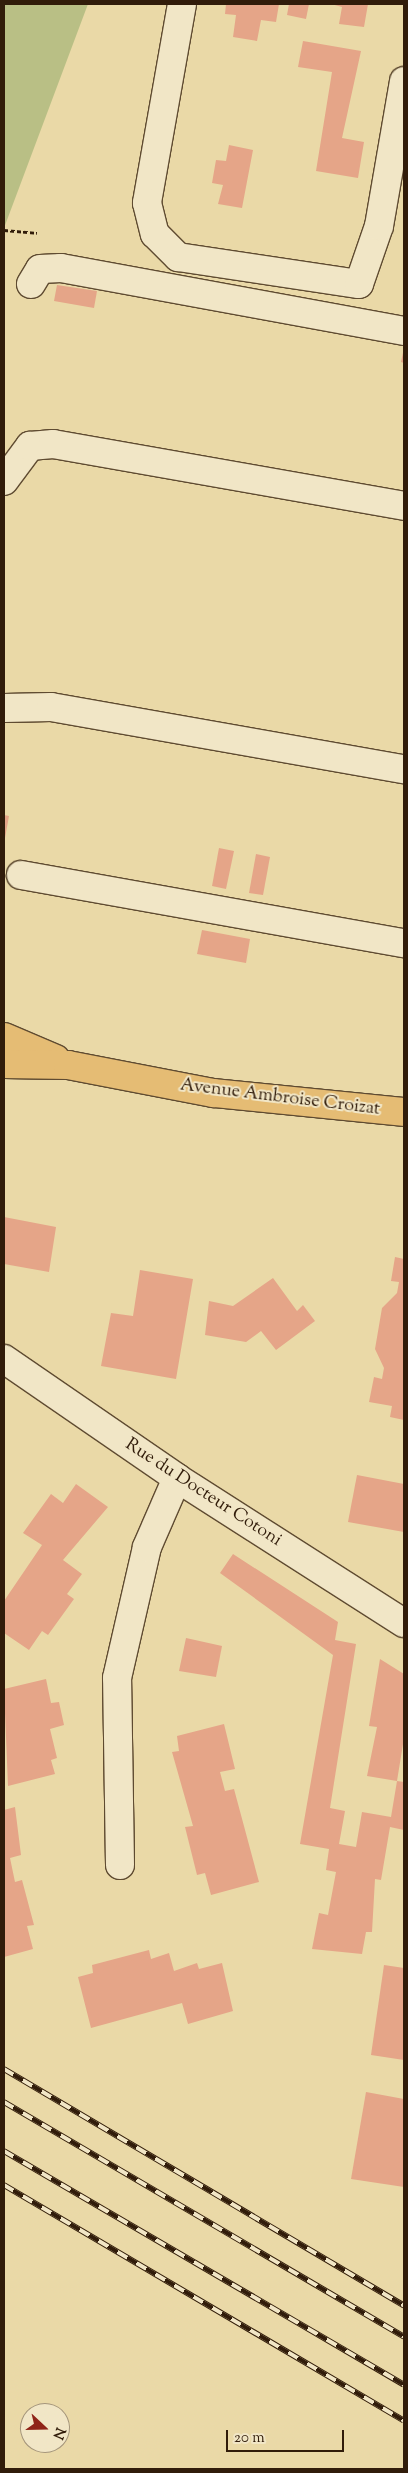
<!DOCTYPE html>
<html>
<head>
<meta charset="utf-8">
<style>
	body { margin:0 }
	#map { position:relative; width:408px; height:2473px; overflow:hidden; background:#ead9a7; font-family:"Sorts Mill Goudy",serif }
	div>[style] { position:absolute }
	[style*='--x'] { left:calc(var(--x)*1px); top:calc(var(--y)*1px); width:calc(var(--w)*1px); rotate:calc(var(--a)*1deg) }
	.green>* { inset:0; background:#b9bf85 }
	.building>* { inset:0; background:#e5a588 }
	.path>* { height:3px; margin-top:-1.5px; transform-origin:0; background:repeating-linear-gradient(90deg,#311c0a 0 4px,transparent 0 6.5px) }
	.roads { filter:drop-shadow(1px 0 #5f4b31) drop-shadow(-1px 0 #5f4b31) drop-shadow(0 1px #5f4b31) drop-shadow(0 -1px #5f4b31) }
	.minor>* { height:28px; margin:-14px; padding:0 14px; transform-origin:14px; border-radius:14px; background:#f1e6c6 }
	.major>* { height:28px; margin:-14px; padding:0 14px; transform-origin:14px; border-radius:14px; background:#e5bc74 }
	.rail>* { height:5.5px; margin-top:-2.75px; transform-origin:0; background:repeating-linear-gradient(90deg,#f1e6c6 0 11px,#311c0a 0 22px); box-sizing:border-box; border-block:1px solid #311c0a }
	span { translate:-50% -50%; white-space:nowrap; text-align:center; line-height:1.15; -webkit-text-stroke:4px #f1e6c6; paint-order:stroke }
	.street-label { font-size:18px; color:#311c0a }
	.frame { position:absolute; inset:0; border:5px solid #311c0a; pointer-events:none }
	.north { position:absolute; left:20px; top:2403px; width:50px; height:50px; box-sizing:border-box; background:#f1e6c6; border:1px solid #a4957b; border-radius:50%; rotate:111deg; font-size:14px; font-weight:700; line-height:20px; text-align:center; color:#311c0a }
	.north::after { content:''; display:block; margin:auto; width:18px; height:22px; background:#8f2418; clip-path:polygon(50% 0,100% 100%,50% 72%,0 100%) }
	.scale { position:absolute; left:226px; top:2430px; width:118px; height:22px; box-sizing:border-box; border:2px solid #311c0a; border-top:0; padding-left:6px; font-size:15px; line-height:18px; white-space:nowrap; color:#311c0a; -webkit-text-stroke:4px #f1e6c6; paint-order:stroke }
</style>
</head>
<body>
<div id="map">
	<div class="green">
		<div style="clip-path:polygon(4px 4px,88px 4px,4px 228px)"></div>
	</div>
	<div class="building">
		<div style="clip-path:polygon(226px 4px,279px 4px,276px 22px,261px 20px,257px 41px,233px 37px,236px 15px,225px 14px)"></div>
		<div style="clip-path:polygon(289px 4px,309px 4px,306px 19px,287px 15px)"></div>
		<div style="clip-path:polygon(331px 4px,368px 4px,364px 27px,339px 24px,342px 7px)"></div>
		<div style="clip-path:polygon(303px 41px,361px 51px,342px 138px,364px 142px,358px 178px,316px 171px,332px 72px,298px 67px)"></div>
		<div style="clip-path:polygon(229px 145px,253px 150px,242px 208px,218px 204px,223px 185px,212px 183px,216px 160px,226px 161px)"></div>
		<div style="clip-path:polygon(57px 285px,97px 291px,94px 308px,54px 301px)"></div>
		<div style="clip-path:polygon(404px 348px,404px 363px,401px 362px)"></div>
		<div style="clip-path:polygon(4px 815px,9px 816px,5px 838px,4px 838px)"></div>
		<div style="clip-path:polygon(219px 848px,234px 851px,226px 889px,212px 886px)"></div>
		<div style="clip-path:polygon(256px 854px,270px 857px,263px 895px,249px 893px)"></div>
		<div style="clip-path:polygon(202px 930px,250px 939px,246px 963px,197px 954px)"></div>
		<div style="clip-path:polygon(4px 1217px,56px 1227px,49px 1272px,4px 1264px)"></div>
		<div style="clip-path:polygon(395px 1257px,404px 1259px,404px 1420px,390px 1417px,392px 1406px,369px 1402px,374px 1377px,382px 1379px,384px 1368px,375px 1349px,382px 1308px,397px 1293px,399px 1282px,391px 1281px)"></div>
		<div style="clip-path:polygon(140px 1270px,193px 1279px,176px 1379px,101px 1366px,111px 1313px,133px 1316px)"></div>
		<div style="clip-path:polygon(273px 1278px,297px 1311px,303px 1305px,315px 1321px,276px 1350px,261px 1331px,246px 1342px,205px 1335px,209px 1301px,233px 1306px)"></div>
		<div style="clip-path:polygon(357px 1475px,404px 1484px,404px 1532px,348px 1522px)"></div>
		<div style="clip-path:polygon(76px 1484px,108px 1507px,63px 1560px,82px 1574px,67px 1594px,74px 1599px,48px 1635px,42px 1631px,29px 1650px,4px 1633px,4px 1601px,42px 1545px,23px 1533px,51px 1494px,63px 1503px)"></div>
		<div style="clip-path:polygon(233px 1554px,338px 1622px,335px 1640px,356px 1644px,330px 1808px,345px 1811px,339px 1844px,356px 1847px,362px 1812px,391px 1817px,397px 1781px,367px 1776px,377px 1727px,369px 1726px,380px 1659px,404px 1674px,404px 1738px,397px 1781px,404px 1782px,404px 1830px,390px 1827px,381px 1880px,375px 1879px,372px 1932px,366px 1932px,362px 1954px,312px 1949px,319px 1913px,328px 1915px,336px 1872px,326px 1870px,329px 1849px,300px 1844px,333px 1655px,220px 1573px)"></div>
		<div style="clip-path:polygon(186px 1638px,222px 1646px,216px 1677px,179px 1671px)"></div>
		<div style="clip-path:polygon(46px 1679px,51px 1703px,59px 1702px,64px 1725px,50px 1729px,57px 1758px,51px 1760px,55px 1774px,8px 1786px,4px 1689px)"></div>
		<div style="clip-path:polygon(224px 1724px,235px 1769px,220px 1772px,225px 1791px,234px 1789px,259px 1882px,211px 1895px,205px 1873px,197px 1875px,185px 1827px,193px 1826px,172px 1752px,179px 1751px,177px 1736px)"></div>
		<div style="clip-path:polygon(15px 1807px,21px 1855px,10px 1858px,15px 1882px,22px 1880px,34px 1925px,27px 1926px,33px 1949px,4px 1957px,4px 1810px)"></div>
		<div style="clip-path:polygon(149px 1950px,151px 1959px,169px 1953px,174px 1971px,197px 1963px,199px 1969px,222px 1963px,233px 2011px,188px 2024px,182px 2003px,91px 2028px,78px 1977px,93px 1973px,92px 1965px)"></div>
		<div style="clip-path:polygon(384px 1965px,404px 1968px,404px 2060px,371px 2055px)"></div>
		<div style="clip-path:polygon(366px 2092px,404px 2099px,404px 2187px,351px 2179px)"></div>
	</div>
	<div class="path">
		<div style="--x:4;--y:230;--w:33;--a:5"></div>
	</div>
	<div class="roads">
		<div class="minor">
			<div style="--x:182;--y:4;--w:202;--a:100"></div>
			<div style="--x:147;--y:203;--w:32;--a:76"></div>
			<div style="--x:155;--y:234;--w:33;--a:45"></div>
			<div style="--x:178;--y:257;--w:183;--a:8.5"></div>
			<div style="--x:359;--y:284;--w:61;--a:-71"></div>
			<div style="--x:379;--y:226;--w:147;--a:-80.2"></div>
			<div style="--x:31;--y:284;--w:17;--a:-59"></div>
			<div style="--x:40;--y:269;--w:21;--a:-3"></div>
			<div style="--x:61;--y:268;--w:349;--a:10.4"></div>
			<div style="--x:4;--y:481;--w:44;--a:-53.4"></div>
			<div style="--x:30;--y:446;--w:23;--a:-5"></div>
			<div style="--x:53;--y:444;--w:356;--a:10"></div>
			<div style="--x:4;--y:708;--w:47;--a:-1.2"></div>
			<div style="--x:51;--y:707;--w:358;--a:10"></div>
			<div style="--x:21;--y:875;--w:389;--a:10.1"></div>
			<div style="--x:4;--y:1359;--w:210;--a:34.5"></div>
			<div style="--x:177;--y:1478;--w:269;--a:32.6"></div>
			<div style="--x:120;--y:1865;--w:187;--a:-90.9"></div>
			<div style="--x:117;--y:1678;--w:134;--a:-77.1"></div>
			<div style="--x:147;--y:1547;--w:75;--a:-66.5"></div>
		</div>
		<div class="major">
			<div style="--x:4;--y:1037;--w:56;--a:22.9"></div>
			<div style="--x:4;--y:1064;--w:64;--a:0.9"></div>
			<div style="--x:68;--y:1065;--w:149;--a:10.9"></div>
			<div style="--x:214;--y:1093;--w:191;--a:5.7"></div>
		</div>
	</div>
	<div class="rail">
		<div style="--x:4;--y:2069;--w:465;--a:30.6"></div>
		<div style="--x:4;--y:2102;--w:464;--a:30.4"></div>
		<div style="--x:4;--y:2151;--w:463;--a:30.3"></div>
		<div style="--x:4;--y:2185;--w:464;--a:30.5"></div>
	</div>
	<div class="street-label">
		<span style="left:280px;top:1098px;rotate:7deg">Avenue Ambroise Croizat</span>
		<span style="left:203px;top:1493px;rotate:33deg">Rue du Docteur Cotoni</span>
	</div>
	<div class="frame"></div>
	<div class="north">N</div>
	<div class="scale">20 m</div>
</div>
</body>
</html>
